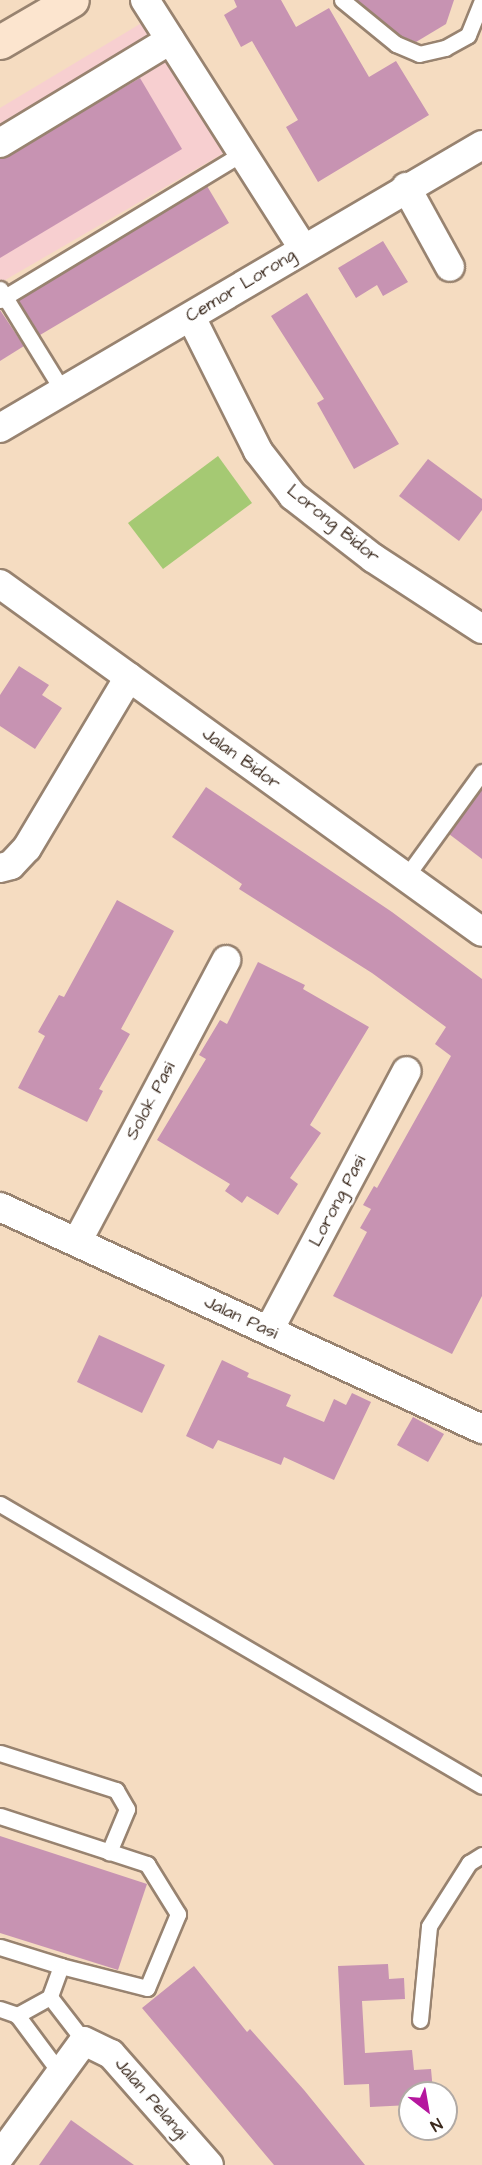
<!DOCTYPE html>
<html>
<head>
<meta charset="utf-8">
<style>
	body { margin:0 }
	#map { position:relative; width:482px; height:2165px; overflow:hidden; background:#f5dcc1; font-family:"Architects Daughter",sans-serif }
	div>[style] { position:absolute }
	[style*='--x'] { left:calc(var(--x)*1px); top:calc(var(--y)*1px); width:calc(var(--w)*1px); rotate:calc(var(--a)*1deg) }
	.built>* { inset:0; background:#f7cfd0 }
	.green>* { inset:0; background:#a5c973 }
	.building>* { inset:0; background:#c793b2 }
	.roads { filter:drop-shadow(2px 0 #988370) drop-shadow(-2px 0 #988370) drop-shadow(0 2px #988370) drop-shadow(0 -2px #988370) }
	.lane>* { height:15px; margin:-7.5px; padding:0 7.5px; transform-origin:7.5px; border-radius:7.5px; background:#fff }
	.street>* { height:28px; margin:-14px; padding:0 14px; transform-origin:14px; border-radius:14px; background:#fff }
	.secondary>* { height:33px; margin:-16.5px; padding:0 16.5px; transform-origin:16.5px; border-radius:16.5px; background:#fce5cf }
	span { translate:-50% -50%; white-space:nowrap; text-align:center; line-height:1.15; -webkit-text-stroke:5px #fff; paint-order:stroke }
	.street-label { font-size:18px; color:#3b2a1e }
	.north { position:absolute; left:398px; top:2081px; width:60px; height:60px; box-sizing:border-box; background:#fff; border:2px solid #b1aaa5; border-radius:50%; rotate:149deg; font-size:16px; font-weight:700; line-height:24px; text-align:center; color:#3b2a1e }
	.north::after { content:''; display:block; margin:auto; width:21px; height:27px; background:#b5179e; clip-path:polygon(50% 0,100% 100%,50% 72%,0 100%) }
</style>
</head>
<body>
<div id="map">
	<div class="built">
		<div style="clip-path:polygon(145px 21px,229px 150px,0 283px,0 108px)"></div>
	</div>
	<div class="green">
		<div style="clip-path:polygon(218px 456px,252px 503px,163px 569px,128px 523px)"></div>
	</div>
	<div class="building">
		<div style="clip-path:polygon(234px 0,281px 0,296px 27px,329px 8px,369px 77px,396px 61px,429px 115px,318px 182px,286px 127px,298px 120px,252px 41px,241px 47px,224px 15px,237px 7px)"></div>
		<div style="clip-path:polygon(357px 0,454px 0,446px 24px,416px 42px,401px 36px)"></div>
		<div style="clip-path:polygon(140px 78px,182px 149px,0 258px,0 159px)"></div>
		<div style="clip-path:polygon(207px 186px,229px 223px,40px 335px,18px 300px)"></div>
		<div style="clip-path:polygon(383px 241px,408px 282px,383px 296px,377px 285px,356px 298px,338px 268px)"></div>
		<div style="clip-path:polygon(307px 293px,399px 444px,354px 469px,317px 403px,324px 399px,271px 316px)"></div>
		<div style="clip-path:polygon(0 310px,24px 346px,0 361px)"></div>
		<div style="clip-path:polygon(428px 459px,482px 499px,482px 510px,459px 541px,399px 496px)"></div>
		<div style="clip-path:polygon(19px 666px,49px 685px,42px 695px,62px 708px,35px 749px,0 726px,0 695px)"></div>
		<div style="clip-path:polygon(206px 787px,392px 912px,482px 979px,482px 1296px,452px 1354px,333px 1296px,367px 1232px,360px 1228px,371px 1209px,363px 1205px,374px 1186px,377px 1188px,451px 1056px,435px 1044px,446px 1027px,372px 973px,239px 889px,242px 884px,172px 837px)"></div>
		<div style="clip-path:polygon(482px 789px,482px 859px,449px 834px)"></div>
		<div style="clip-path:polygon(117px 900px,174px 931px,121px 1029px,130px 1034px,99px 1089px,103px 1091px,87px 1122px,18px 1088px,45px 1036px,38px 1032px,59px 995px,64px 997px)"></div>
		<div style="clip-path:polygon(258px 962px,305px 985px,303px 989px,369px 1027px,310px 1125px,321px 1133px,290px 1178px,298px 1184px,278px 1215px,247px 1196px,242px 1203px,225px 1191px,230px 1184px,157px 1140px,206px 1059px,199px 1055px,220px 1020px,227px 1024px)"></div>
		<div style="clip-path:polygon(99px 1335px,165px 1365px,142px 1413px,77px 1382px)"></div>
		<div style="clip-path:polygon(222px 1360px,249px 1373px,247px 1377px,291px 1395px,286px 1406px,324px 1422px,334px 1399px,346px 1405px,352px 1393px,371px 1402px,334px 1480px,284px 1457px,281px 1465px,218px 1440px,213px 1449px,186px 1436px)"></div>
		<div style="clip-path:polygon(413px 1417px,444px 1434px,428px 1462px,397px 1445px)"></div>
		<div style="clip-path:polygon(0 1836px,147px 1884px,118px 1970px,0 1933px)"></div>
		<div style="clip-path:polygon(388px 1964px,389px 1979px,404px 1978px,405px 1999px,362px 2001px,365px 2053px,412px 2050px,414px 2070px,431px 2069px,433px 2091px,410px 2093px,410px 2105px,370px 2107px,369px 2084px,344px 2085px,338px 1966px)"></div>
		<div style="clip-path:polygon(194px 1966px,247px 2032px,250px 2029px,304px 2090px,365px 2165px,274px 2165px,142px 2008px)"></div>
		<div style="clip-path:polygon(71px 2120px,134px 2165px,39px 2165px)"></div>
	</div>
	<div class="roads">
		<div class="lane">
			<div style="--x:342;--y:0;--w:70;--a:39.2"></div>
			<div style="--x:396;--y:44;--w:25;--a:23"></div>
			<div style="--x:419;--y:54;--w:27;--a:-13"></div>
			<div style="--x:445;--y:48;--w:26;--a:-29"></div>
			<div style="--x:468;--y:35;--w:38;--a:-68"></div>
			<div style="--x:0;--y:289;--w:122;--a:58.4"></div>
			<div style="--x:0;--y:300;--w:284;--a:-31.2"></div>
			<div style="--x:405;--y:878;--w:131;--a:-54"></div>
			<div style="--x:0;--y:1504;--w:558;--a:30.33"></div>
			<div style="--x:0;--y:1753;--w:122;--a:17.7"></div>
			<div style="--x:116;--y:1790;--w:22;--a:60"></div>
			<div style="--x:127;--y:1809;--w:47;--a:112.7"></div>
			<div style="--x:0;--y:1816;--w:155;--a:18.1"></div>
			<div style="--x:147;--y:1864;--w:59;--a:58.2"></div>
			<div style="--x:178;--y:1914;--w:80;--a:112.7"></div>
			<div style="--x:147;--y:1988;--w:89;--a:-165.7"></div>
			<div style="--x:61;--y:1966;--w:33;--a:110"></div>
			<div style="--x:50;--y:1997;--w:38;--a:151"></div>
			<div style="--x:0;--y:1947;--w:64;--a:17.3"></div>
			<div style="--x:50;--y:1997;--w:56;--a:52.3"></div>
			<div style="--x:0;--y:2009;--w:18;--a:19"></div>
			<div style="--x:17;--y:2015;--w:72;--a:53.4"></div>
			<div style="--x:420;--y:2020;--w:94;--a:-84.5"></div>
			<div style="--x:429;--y:1926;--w:75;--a:-57.6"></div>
			<div style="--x:469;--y:1863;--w:15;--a:-32"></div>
		</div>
		<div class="street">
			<div style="--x:145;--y:0;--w:294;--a:57.5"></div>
			<div style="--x:0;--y:143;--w:199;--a:-31.2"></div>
			<div style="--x:406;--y:187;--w:91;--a:61.2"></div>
			<div style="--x:191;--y:317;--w:150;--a:63.4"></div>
			<div style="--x:258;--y:451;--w:57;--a:52.1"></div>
			<div style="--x:293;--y:496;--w:101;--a:37.8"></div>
			<div style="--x:373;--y:558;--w:130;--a:33.1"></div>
			<div style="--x:0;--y:428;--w:559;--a:-30.42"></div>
			<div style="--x:0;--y:584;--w:594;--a:35.83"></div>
			<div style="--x:0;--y:868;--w:11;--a:-15"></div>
			<div style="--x:11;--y:865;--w:23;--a:-47"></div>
			<div style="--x:27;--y:848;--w:199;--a:-59.2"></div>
			<div style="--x:0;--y:1207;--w:531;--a:24.73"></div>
			<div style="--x:77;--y:1242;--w:319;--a:-62.1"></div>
			<div style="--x:269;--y:1330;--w:293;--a:-62"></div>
			<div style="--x:0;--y:2156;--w:142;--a:-53.9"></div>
			<div style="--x:84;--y:2041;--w:30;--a:26"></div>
			<div style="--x:111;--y:2054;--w:148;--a:48.6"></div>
		</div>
		<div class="secondary">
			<div style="--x:0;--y:42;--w:83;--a:-30.3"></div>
		</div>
	</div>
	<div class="street-label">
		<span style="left:241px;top:286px;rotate:-31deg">Cemor Lorong</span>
		<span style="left:333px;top:524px;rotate:39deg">Lorong Bidor</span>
		<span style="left:241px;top:759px;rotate:36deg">Jalan Bidor</span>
		<span style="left:151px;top:1101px;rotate:-62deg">Solok Pasi</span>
		<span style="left:338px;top:1201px;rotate:-62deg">Lorong Pasi</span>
		<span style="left:241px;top:1318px;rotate:25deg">Jalan Pasi</span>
		<span style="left:151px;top:2099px;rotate:49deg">Jalan Pelangi</span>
	</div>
	<div class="north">N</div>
</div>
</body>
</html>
